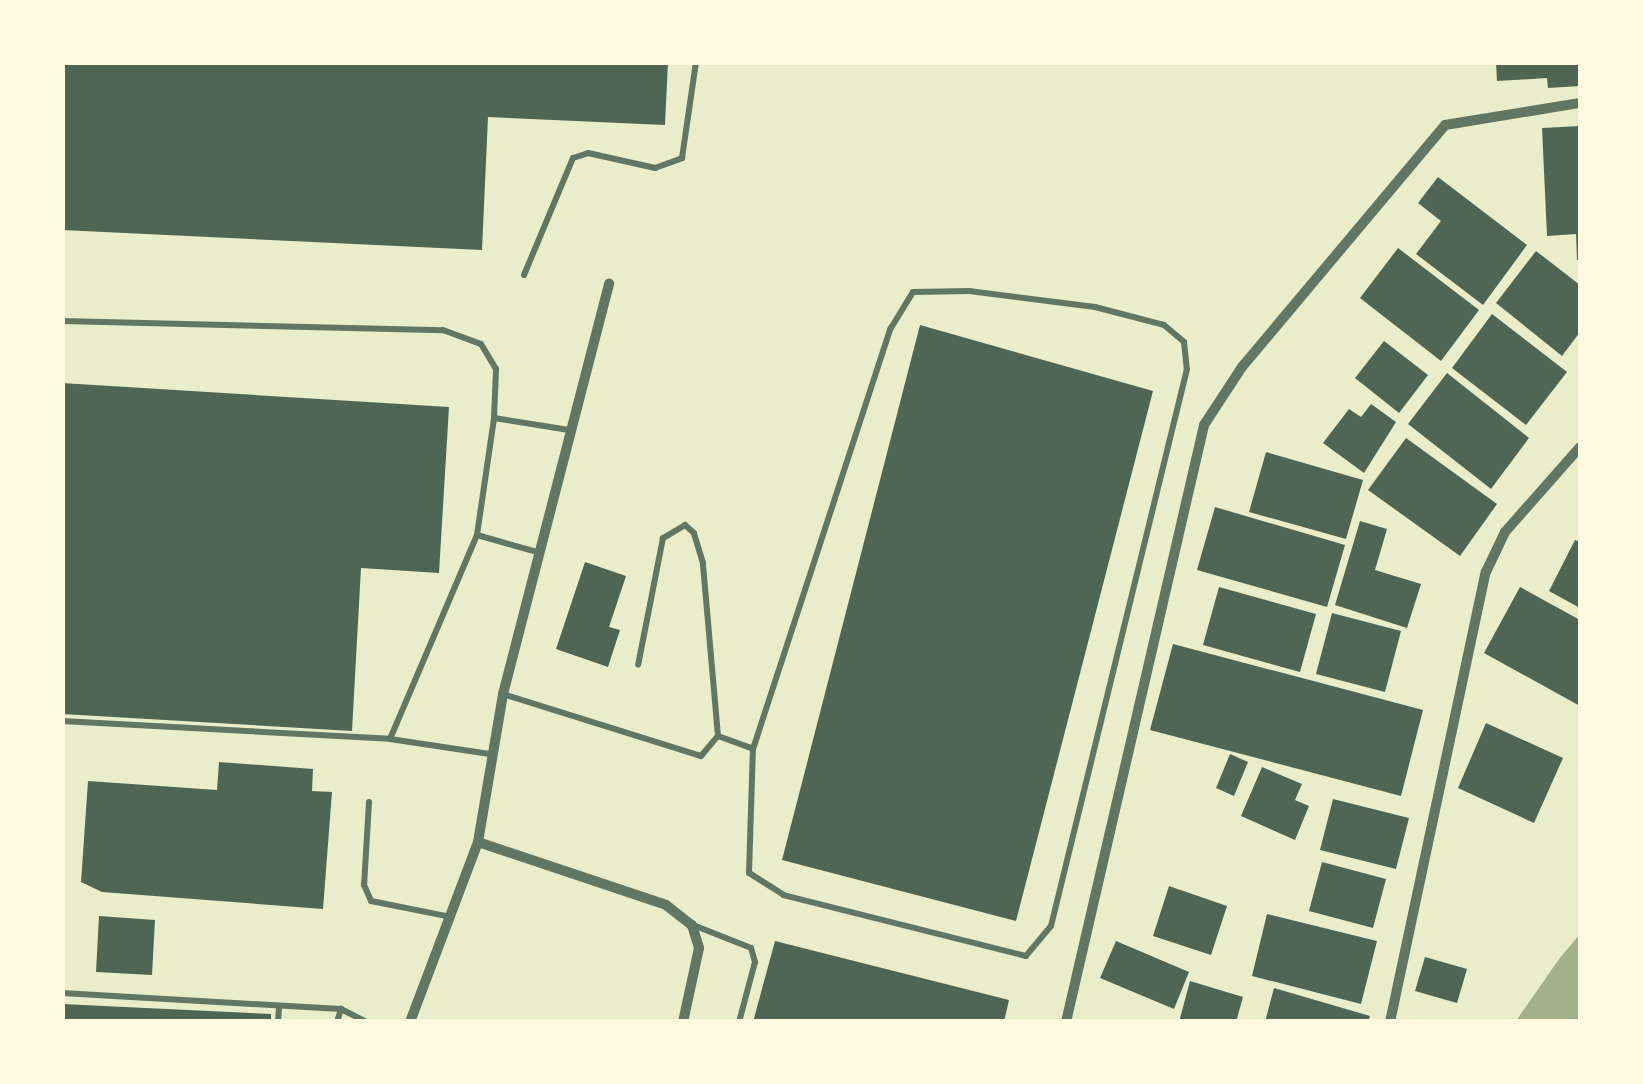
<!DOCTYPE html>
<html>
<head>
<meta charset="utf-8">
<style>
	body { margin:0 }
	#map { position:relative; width:1643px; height:1084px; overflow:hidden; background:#e9edc9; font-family:Helvetica,sans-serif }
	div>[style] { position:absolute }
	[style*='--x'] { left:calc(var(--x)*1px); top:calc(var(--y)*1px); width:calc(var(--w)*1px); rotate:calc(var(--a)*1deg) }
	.water>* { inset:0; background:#a3b18a }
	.building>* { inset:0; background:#4f6655 }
	.service>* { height:6px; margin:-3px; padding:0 3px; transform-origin:3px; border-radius:3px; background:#617663 }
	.minor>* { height:10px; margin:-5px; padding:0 5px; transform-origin:5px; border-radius:5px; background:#617663 }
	span { translate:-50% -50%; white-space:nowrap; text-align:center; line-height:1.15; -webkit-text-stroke:8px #fefae0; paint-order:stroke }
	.frame { position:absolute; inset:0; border:65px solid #fefae0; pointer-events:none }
</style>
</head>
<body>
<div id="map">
	<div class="water">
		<div style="clip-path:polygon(1580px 934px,1580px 1021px,1516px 1021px,1559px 959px)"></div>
	</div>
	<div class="building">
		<div style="clip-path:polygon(62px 62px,668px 62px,665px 125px,488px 117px,482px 250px,62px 230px)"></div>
		<div style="clip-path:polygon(1496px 62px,1580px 62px,1580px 86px,1548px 88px,1547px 78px,1497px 81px)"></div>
		<div style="clip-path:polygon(1580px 126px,1580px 260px,1577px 260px,1576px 234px,1547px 236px,1542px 128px)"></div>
		<div style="clip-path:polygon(1438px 177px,1527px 245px,1483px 305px,1416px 254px,1441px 221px,1418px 203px)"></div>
		<div style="clip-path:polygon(1398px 248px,1479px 310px,1441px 361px,1360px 298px)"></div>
		<div style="clip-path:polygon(1536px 251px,1580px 285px,1580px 332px,1562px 356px,1496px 303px)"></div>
		<div style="clip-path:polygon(1492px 314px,1567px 372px,1526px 425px,1452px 368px)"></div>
		<div style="clip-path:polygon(920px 325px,1153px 391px,1016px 921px,782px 860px)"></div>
		<div style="clip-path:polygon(1384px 341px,1428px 375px,1399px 413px,1355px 378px)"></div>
		<div style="clip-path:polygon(1447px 373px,1529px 438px,1491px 489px,1408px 424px)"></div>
		<div style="clip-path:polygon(62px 383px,449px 407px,439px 573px,361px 568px,352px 731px,62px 714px)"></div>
		<div style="clip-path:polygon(1371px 404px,1396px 422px,1364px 473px,1323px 443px,1349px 409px,1361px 417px)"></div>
		<div style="clip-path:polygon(1406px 438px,1497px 504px,1460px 556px,1368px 490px)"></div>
		<div style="clip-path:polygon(1266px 452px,1363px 480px,1346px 539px,1249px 512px)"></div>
		<div style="clip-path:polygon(1215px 507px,1345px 545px,1327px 607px,1197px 570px)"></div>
		<div style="clip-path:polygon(1360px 521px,1387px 529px,1375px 570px,1421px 584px,1407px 628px,1335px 605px)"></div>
		<div style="clip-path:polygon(1575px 540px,1580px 542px,1580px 608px,1549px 591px)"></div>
		<div style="clip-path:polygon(585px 562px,626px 576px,609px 627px,620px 630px,608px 667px,556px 649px)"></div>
		<div style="clip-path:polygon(1219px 587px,1316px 614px,1300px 672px,1203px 645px)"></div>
		<div style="clip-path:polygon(1520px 587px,1580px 620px,1580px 706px,1484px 653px)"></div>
		<div style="clip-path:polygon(1332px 613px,1401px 631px,1385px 692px,1316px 674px)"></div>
		<div style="clip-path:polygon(1173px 644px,1423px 710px,1401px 796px,1150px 730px)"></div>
		<div style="clip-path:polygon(1486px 723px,1563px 758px,1534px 823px,1458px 788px)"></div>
		<div style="clip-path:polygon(1230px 754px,1248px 762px,1234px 796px,1216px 788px)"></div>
		<div style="clip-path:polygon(219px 762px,313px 769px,312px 791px,332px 792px,323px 909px,102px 892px,81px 882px,88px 781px,217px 790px)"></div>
		<div style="clip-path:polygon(1262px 767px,1302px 784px,1295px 800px,1309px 806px,1295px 840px,1241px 816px)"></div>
		<div style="clip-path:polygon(1333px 799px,1409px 818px,1396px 869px,1320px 850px)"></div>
		<div style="clip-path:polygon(1322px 862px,1386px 879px,1373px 928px,1309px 911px)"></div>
		<div style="clip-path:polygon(1169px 886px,1227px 906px,1211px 955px,1153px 936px)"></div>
		<div style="clip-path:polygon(1267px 914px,1377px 941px,1361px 1004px,1252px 976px)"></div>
		<div style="clip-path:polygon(99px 916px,155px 920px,152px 975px,96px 972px)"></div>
		<div style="clip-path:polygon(775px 941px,1009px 1000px,1004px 1022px,753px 1022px)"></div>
		<div style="clip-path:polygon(1116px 941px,1189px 972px,1174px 1009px,1100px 978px)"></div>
		<div style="clip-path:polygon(1425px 957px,1467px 969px,1457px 1003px,1415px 991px)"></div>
		<div style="clip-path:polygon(1190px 981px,1243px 997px,1236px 1022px,1179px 1022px)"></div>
		<div style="clip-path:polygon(1274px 988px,1370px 1016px,1368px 1022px,1265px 1022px)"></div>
		<div style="clip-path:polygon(62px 1004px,271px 1014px,271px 1022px,62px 1022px)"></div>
	</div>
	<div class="service">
		<div style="--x:524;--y:275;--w:127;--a:-67.3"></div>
		<div style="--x:573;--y:158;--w:16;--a:-18"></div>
		<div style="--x:588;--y:153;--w:69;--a:12.6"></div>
		<div style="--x:655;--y:168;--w:29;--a:-20"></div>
		<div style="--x:682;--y:158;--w:97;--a:-81.7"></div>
		<div style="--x:969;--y:291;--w:127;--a:7.2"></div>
		<div style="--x:1095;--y:307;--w:71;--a:14.6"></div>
		<div style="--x:1164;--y:325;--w:26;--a:40"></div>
		<div style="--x:1184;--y:342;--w:27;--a:84"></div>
		<div style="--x:1187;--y:369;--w:573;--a:103.72"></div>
		<div style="--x:1051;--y:926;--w:39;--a:130"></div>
		<div style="--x:1026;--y:956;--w:250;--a:-165.9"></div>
		<div style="--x:784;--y:895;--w:41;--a:-147.8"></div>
		<div style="--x:749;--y:873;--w:124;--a:-88.2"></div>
		<div style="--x:753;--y:749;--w:443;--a:-71.9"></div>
		<div style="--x:891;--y:328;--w:42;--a:-58.6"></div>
		<div style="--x:913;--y:292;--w:56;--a:-1"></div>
		<div style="--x:62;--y:321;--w:381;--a:1.4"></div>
		<div style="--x:443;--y:330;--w:40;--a:20.2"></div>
		<div style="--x:481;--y:344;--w:29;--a:59"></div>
		<div style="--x:496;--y:369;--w:49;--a:92.3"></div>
		<div style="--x:494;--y:418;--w:76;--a:9.1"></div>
		<div style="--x:477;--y:535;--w:118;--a:-81.7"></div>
		<div style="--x:503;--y:694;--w:207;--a:17.4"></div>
		<div style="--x:701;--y:756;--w:26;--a:-50"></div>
		<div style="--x:718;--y:736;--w:174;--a:-95"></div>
		<div style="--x:703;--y:563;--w:31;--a:-107"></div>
		<div style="--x:694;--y:533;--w:12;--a:-138"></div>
		<div style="--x:685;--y:525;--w:26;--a:149"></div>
		<div style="--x:663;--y:538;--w:129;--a:101.1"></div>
		<div style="--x:62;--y:721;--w:328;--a:3.1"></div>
		<div style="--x:390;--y:739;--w:101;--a:8.5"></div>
		<div style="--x:718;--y:736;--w:37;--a:20"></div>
		<div style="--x:390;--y:739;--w:222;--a:-66.9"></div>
		<div style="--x:477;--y:535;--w:62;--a:15.8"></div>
		<div style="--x:369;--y:802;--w:83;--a:93.4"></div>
		<div style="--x:364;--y:885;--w:17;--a:66"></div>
		<div style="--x:371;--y:901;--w:76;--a:11.3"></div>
		<div style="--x:693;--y:925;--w:62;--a:21.6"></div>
		<div style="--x:751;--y:948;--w:15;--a:74"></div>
		<div style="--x:755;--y:962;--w:62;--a:104.9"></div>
		<div style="--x:62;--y:993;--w:279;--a:3.3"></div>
		<div style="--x:341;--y:1009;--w:29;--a:27"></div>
		<div style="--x:278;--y:1022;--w:16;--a:-86"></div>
		<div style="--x:337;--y:1022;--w:14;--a:-73"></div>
	</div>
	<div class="minor">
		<div style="--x:478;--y:842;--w:198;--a:18.5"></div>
		<div style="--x:666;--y:905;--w:33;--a:38"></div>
		<div style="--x:692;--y:925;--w:24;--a:73"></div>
		<div style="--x:699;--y:948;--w:76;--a:102.2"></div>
		<div style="--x:410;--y:1022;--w:192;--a:-69.3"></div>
		<div style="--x:478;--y:842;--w:150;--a:-80.4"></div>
		<div style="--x:503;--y:694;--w:424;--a:-75.5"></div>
		<div style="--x:1066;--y:1022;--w:613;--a:-76.98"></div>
		<div style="--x:1204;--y:425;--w:69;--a:-56.8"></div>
		<div style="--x:1242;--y:367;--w:316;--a:-50"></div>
		<div style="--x:1445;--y:125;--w:137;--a:-9.3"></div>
		<div style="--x:1390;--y:1022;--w:460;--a:-78"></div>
		<div style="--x:1486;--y:572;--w:44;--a:-64.6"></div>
		<div style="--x:1505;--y:532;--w:113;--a:-48.6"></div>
	</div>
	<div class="frame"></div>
</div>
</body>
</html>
